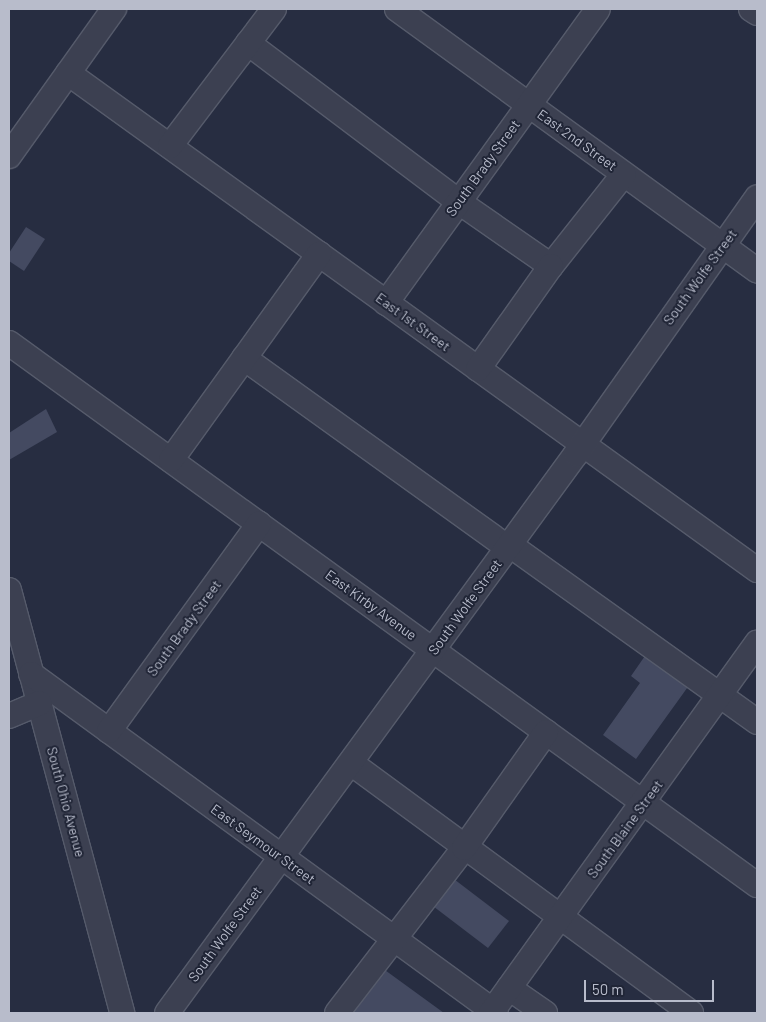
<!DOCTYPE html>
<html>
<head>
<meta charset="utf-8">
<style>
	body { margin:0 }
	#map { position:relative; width:766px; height:1022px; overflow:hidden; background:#272d41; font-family:Barlow,sans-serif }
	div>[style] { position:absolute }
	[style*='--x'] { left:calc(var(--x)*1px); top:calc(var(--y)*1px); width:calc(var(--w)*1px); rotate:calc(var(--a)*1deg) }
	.building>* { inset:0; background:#444a61 }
	.roads { filter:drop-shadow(1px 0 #565b6b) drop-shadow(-1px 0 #565b6b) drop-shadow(0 1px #565b6b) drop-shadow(0 -1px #565b6b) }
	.minor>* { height:24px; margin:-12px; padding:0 12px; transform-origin:12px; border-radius:12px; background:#3c4051 }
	span { translate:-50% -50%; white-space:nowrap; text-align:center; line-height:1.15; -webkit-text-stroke:4px #202536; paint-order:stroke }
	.street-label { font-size:14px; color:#b8bccb }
	.frame { position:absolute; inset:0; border:10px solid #b8bccb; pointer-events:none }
	.scale { position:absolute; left:584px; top:980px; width:130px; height:22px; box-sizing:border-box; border:2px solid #b8bccb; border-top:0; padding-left:6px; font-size:15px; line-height:18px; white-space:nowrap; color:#b8bccb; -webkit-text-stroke:4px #202536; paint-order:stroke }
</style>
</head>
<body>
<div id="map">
	<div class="building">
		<div style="clip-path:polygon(26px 227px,45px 239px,24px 271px,9px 261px,9px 253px)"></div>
		<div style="clip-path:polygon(46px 409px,57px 432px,9px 460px,9px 433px)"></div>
		<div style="clip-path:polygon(647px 653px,690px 684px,636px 759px,603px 735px,640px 683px,631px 676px)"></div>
		<div style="clip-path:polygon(446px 873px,509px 921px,488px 948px,425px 900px)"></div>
		<div style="clip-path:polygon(378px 965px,444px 1013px,343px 1013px)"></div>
	</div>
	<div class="roads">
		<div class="minor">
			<div style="--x:397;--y:9;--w:445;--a:36"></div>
			<div style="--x:751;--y:9;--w:7;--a:34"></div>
			<div style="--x:248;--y:43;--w:264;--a:37"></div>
			<div style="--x:459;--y:202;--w:112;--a:34.8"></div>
			<div style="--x:551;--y:266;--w:117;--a:-51.6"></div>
			<div style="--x:68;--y:73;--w:850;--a:35.8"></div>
			<div style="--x:170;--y:146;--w:172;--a:-52.8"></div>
			<div style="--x:9;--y:156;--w:181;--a:-54.5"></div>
			<div style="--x:386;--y:303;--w:362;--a:-54.2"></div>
			<div style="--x:9;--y:343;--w:924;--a:35.93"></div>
			<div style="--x:244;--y:358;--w:325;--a:35.7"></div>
			<div style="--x:478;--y:369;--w:126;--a:-54.7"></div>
			<div style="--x:171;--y:460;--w:254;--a:-54.3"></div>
			<div style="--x:510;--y:545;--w:304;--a:35.6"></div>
			<div style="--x:9;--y:590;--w:438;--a:75"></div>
			<div style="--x:31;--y:674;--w:575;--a:36.09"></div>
			<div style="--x:9;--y:716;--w:33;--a:-23"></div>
			<div style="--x:109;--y:731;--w:256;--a:-54.1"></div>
			<div style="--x:351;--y:763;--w:422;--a:36.3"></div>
			<div style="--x:509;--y:988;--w:44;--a:34.8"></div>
			<div style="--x:167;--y:1013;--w:693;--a:-53.81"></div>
			<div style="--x:576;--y:454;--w:314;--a:-54.8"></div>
			<div style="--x:337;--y:1013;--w:208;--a:-52.4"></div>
			<div style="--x:464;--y:848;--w:142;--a:-54.7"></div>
			<div style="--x:491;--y:1013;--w:456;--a:-54.3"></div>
		</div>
	</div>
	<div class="street-label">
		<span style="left:577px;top:140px;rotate:36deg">East 2nd Street</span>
		<span style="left:483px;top:168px;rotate:-54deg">South Brady Street</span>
		<span style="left:700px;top:277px;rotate:-54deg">South Wolfe Street</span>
		<span style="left:413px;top:322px;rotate:36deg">East 1st Street</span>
		<span style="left:371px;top:605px;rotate:36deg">East Kirby Avenue</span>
		<span style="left:465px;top:607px;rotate:-54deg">South Wolfe Street</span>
		<span style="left:184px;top:628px;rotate:-54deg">South Brady Street</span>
		<span style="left:66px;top:802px;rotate:75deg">South Ohio Avenue</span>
		<span style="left:625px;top:829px;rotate:-54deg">South Blaine Street</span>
		<span style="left:263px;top:844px;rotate:36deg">East Seymour Street</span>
		<span style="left:225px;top:934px;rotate:-54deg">South Wolfe Street</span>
	</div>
	<div class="frame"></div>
	<div class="scale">50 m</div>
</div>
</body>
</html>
